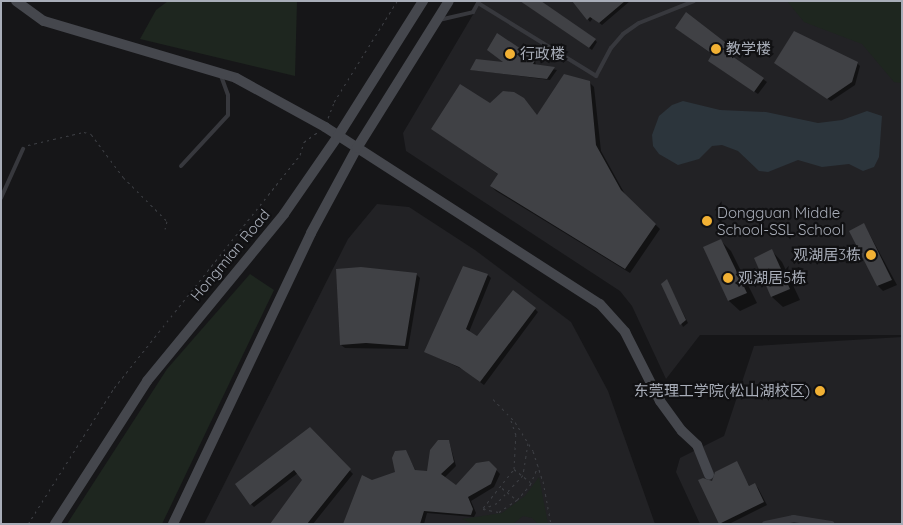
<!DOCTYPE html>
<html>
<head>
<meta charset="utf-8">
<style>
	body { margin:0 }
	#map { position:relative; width:903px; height:525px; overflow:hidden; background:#161618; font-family:Quicksand,"Noto Sans SC",sans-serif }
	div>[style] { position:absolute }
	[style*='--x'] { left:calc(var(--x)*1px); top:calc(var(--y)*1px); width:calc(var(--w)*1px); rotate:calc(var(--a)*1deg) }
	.built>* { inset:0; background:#222225 }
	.green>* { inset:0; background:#1e261f }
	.water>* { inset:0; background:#2c353c }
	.shadow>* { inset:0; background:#0007 }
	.building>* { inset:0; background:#404145 }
	.path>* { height:1px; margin-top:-0.5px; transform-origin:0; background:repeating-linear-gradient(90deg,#3d3f44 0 2.5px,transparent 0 6.5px) }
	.lane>* { height:4px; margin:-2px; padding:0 2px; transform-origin:2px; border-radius:2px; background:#37383d }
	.street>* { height:7px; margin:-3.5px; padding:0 3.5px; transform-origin:3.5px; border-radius:3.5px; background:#37383d }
	.secondary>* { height:10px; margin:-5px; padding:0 5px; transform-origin:5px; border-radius:5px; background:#45474d }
	.dots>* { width:14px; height:14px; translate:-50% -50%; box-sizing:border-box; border:2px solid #111113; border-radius:50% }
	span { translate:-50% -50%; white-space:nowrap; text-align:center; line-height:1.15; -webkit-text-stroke:4.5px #111113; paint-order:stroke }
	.poi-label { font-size:15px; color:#a8adb8 }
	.left { translate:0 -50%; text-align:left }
	.right { translate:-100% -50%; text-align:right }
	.street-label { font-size:15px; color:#a8adb8 }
	.frame { position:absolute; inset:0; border:2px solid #a8adb8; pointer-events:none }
</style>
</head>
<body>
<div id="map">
	<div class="built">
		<div style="clip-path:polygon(481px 1px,902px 1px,902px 335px,700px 335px,666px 379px,632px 306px,620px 291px,406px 151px,403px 133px)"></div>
		<div style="clip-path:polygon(377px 204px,409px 207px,475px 250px,571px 322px,608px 391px,655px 524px,204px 524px,348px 239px)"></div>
		<div style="clip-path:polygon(902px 337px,902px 524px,700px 524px,676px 472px,680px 458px,724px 436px,754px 346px)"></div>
	</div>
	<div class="green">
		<div style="clip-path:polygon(168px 1px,297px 1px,295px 76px,140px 39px,156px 10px)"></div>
		<div style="clip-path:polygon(787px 1px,902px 1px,902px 83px,894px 82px,862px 44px,804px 22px)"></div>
		<div style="clip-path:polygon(250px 274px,274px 290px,162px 524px,67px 524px,167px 369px)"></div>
		<div style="clip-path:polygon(539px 477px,548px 524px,538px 524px,532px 518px,523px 516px,513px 524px,473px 524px,462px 519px,502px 513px,525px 496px)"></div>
	</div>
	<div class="water">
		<div style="clip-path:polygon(683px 101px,720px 110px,766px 112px,818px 123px,842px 120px,867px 111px,882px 116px,879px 157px,874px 167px,863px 171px,849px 164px,822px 167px,798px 160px,768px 172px,759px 171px,738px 151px,722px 145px,712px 146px,699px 159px,678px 165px,659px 154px,653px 146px,652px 135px,659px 116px,672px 105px)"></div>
	</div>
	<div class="shadow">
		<div style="clip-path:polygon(574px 1px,630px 1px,602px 25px,593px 18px,590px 22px)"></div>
		<div style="clip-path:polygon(525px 4px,595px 40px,597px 42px,592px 50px)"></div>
		<div style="clip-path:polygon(686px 14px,729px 47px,733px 51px,729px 56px,767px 82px,758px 94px,713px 64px,713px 55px,680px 31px)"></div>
		<div style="clip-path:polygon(535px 60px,536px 66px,557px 70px,550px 80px,472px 70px)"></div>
		<div style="clip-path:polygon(857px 63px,860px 66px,855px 85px,831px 101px,779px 66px)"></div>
		<div style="clip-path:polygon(589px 82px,594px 87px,601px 151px,626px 196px,660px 229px,630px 273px,496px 191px,491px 186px,499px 175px,433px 129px,490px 104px,537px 116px)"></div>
		<div style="clip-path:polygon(864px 224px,897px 285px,883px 291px,878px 286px)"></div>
		<div style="clip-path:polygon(720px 240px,731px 251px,757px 303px,740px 311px,729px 301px,704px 247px)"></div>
		<div style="clip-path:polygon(772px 251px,782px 262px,800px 300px,783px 307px,772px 297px,755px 259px)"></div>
		<div style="clip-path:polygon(361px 269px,417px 275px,420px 278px,408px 349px,345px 348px,341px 345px)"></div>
		<div style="clip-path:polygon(488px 275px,491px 278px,469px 332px,478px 337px,535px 309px,538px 312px,484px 385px,464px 370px,426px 352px)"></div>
		<div style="clip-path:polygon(667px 281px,688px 323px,683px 327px,663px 284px)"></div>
		<div style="clip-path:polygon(310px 429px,353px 474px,313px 524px,272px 524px,304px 480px,298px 473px,254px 507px,251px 504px)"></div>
		<div style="clip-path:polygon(449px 441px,456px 466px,444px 478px,456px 487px,489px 462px,500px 474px,494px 487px,471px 501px,476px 513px,474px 517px,427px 513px,424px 524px,345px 524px,372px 481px,397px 473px,405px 451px,416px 471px,428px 473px)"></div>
		<div style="clip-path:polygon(736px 463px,750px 487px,755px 485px,758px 488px,767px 505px,729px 524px,721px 524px)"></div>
	</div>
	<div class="building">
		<div style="clip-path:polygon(520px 1px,541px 1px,596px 39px,589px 48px)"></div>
		<div style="clip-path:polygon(572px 1px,625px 1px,599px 23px,590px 17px,587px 20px)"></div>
		<div style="clip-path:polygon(686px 12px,730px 46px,726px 52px,764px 78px,754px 92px,708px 61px,712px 54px,675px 28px)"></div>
		<div style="clip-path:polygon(794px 31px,858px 62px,852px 82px,827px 99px,774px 63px)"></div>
		<div style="clip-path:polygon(497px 33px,536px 59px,533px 64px,555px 67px,547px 79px,470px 70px,476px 59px,503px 62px,487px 50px)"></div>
		<div style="clip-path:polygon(564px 74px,590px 81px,596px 145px,621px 190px,656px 224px,625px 269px,490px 186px,498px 174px,431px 129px,460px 84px,490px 103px,503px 91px,514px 92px,524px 98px,537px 115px)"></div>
		<div style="clip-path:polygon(864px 223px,892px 280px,877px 286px,849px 231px)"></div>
		<div style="clip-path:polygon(721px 239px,747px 293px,728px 301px,703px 247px)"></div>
		<div style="clip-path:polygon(772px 249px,790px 289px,771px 297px,754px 258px)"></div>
		<div style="clip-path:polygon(463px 266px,488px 274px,466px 329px,477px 336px,513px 290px,536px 308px,480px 382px,459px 367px,424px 352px)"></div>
		<div style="clip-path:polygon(361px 267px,417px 273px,405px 346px,366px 343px,340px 345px,336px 269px)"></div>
		<div style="clip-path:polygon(667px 279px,686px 320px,680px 325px,661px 284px)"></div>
		<div style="clip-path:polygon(310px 427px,351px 469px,307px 524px,270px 524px,302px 480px,294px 470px,250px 505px,235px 484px)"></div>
		<div style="clip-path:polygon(438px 440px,449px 440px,454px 462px,441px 474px,456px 485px,476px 463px,489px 461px,497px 469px,491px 484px,468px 497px,473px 509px,471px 515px,424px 511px,420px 524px,343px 524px,362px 475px,372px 480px,395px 472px,392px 458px,395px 451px,406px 450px,415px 470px,427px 471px,430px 450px)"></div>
		<div style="clip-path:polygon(737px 461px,749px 486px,755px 483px,764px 502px,719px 524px,698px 480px,703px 478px,712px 481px,715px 472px)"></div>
	</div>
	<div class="path">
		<div style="--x:328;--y:118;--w:17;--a:-69"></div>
		<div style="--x:334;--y:102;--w:119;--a:-58"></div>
		<div style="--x:28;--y:145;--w:57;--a:-13.1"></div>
		<div style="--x:84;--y:132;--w:7;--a:16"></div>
		<div style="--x:91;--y:134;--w:54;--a:53.3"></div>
		<div style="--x:123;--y:177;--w:62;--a:45"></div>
		<div style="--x:167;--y:221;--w:8;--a:104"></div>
		<div style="--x:493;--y:399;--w:32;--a:46"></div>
		<div style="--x:515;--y:422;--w:34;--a:58"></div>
		<div style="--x:533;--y:451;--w:32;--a:72"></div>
		<div style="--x:543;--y:481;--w:44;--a:79.5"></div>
		<div style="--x:528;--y:443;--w:32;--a:99"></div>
		<div style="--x:523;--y:475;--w:38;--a:133"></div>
		<div style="--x:497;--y:503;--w:15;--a:157"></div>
		<div style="--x:483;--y:509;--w:16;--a:11"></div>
		<div style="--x:499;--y:512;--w:22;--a:-34"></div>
		<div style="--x:517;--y:500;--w:20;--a:-49"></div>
		<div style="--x:530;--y:485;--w:21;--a:-67"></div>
		<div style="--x:514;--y:469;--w:21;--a:39"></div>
		<div style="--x:502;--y:488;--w:19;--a:39"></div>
		<div style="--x:483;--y:508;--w:50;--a:-51.5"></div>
		<div style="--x:514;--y:469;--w:34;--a:-87"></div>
		<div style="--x:516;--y:435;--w:18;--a:-109"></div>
		<div style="--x:28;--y:524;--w:161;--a:-57.7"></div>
		<div style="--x:114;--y:388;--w:298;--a:-51.4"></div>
		<div style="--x:300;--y:155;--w:14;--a:-73"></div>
		<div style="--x:304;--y:142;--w:17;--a:-36"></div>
	</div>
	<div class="lane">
		<div style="--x:478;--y:3;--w:139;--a:31.7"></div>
		<div style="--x:596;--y:76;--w:32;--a:-62"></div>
		<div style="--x:611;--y:48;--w:18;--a:-49"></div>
		<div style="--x:623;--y:34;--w:19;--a:-35"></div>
		<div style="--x:639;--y:23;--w:59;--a:-21.8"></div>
		<div style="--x:439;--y:20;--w:35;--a:-13"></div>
		<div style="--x:473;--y:12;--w:13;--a:-61"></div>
		<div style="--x:181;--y:166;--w:69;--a:-47.3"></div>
		<div style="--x:228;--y:115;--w:20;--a:-90"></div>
		<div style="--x:228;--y:95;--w:20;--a:-110"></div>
		<div style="--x:1;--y:198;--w:54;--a:-65.8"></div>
	</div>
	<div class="street">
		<div style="--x:765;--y:524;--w:29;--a:-12"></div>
		<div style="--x:793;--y:518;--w:38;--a:9"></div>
	</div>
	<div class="secondary">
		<div style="--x:16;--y:1;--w:34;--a:36"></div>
		<div style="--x:44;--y:21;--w:200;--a:16.5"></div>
		<div style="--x:236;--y:78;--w:102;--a:28.8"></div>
		<div style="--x:325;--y:127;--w:327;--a:32.8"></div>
		<div style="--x:600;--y:304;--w:38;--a:48"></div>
		<div style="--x:625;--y:332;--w:77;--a:63.1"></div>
		<div style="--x:660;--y:401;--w:37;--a:54"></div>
		<div style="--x:682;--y:431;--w:21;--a:43"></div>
		<div style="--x:697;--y:445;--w:32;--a:68"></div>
		<div style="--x:55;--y:524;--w:170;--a:-57.2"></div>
		<div style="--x:147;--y:381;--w:216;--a:-50.6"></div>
		<div style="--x:284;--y:214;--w:95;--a:-55.3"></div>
		<div style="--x:338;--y:136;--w:160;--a:-57.8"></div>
		<div style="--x:173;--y:524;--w:322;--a:-64.6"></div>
		<div style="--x:311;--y:233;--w:97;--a:-61.6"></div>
		<div style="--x:357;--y:148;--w:173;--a:-58"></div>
	</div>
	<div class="dots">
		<div style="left:716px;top:49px;background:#f2b134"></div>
		<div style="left:510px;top:54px;background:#f2b134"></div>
		<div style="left:707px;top:221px;background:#f2b134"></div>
		<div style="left:871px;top:255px;background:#f2b134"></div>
		<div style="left:728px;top:278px;background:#f2b134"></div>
		<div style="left:820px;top:391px;background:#f2b134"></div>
	</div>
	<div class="poi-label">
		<span class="left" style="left:726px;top:49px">教学楼</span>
		<span class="left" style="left:520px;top:54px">行政楼</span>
		<span class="left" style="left:717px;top:221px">Dongguan Middle<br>School-SSL School</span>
		<span class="right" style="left:861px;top:255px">观湖居3栋</span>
		<span class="left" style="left:738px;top:278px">观湖居5栋</span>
		<span class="right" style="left:810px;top:391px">东莞理工学院(松山湖校区)</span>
	</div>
	<div class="street-label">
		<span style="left:230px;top:255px;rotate:-50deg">Hongmian Road</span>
	</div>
	<div class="frame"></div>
</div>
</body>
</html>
